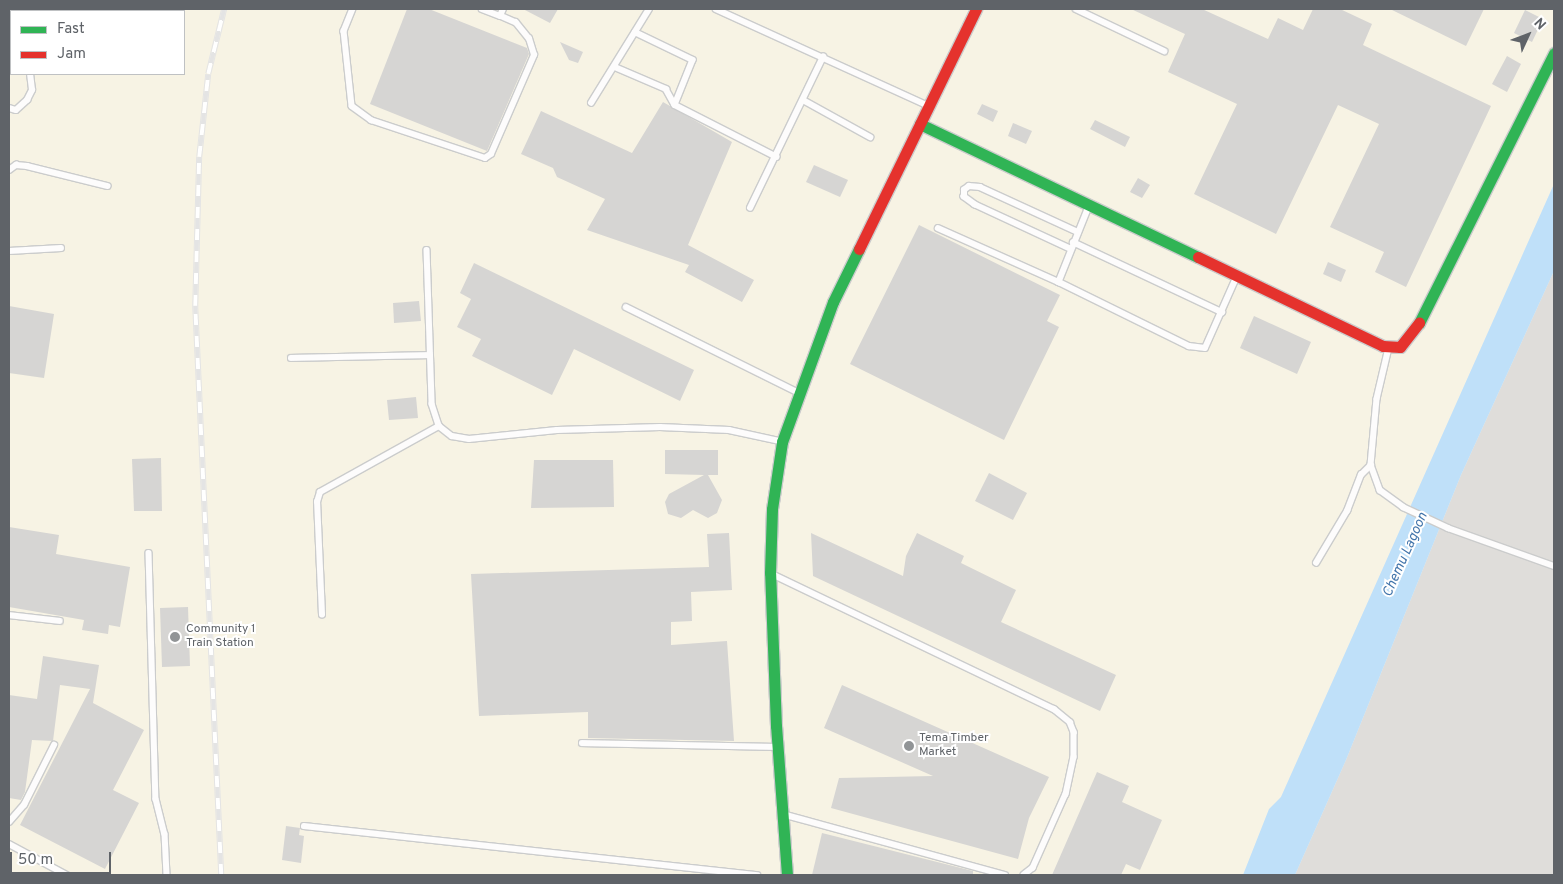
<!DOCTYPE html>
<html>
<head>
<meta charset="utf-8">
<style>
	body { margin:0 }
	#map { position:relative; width:1563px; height:884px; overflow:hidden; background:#efeeea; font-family:Overpass,sans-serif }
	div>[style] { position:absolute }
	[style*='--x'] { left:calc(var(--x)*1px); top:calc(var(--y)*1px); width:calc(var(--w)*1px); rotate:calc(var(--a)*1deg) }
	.commercial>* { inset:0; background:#f7f3e4 }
	.industrial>* { inset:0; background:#dfddda }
	.water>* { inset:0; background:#bfe0f9 }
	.building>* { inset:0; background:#d6d5d3 }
	.roads { filter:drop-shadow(1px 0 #cbcccc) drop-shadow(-1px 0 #cbcccc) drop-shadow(0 1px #cbcccc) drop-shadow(0 -1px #cbcccc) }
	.lane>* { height:5.5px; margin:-2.75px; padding:0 2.75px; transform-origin:2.75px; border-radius:2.75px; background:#fdfcfc }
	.fast>* { height:11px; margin:-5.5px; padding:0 5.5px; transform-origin:5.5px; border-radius:5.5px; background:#30b455 }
	.jam>* { height:11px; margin:-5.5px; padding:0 5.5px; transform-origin:5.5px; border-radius:5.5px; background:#e5322d }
	.rail>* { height:5.5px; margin-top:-2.75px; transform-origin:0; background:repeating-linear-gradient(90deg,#fff 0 11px,#e4e4e4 0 22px); box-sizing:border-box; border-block:1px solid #e4e4e4 }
	.dots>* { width:14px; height:14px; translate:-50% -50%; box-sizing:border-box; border:2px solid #fff; border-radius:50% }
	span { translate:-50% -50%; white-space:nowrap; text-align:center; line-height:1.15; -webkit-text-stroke:4px #fff; paint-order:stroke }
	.poi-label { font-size:12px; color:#5f6368 }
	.left { translate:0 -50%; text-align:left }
	.water-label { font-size:14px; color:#4174aa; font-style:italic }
	.frame { position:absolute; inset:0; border:10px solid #5f6368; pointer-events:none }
	.legend { position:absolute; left:10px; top:10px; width:175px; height:65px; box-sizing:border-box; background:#fff; border:1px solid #bfc1c3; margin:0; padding:6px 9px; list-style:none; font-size:15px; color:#5f6368 }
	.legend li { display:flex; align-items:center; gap:10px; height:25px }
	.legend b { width:25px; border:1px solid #bfc1c3 }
	.north { position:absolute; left:1503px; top:10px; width:50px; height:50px; -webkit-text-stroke:4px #fff; paint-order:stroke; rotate:47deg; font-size:14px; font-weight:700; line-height:20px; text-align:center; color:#5f6368 }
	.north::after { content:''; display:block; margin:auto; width:18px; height:22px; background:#5f6368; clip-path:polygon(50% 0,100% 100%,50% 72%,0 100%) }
	.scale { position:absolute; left:10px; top:852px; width:101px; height:22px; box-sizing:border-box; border:2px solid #5f6368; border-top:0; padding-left:6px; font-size:15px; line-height:18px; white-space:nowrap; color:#5f6368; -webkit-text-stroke:4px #fff; paint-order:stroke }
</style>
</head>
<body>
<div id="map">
	<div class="commercial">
		<div style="clip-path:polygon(evenodd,9px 9px,1554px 9px,1554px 184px,1281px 797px,1269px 810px,1243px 875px,9px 875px,9px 9px,11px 11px,184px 11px,184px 74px,11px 74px,11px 11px)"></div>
	</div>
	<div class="industrial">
		<div style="clip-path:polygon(1554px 271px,1554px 875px,1295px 875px,1346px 760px,1461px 475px)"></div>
	</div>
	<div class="water">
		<div style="clip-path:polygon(1554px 184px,1554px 271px,1461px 475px,1346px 760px,1295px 875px,1243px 875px,1269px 809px,1281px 797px)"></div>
	</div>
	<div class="building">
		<div style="clip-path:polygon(407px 9px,429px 9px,527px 48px,529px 54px,487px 151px,370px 104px)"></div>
		<div style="clip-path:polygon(523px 9px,558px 9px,550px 23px)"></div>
		<div style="clip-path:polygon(1131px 9px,1202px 9px,1268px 39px,1278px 18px,1303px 30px,1313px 9px,1340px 9px,1372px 24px,1363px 45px,1491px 106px,1406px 287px,1375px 272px,1384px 252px,1330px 227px,1379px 124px,1338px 105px,1276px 234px,1194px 194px,1237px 104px,1168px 72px,1185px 34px)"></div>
		<div style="clip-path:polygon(1390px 9px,1484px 9px,1466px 46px)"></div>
		<div style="clip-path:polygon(1525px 10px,1543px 19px,1532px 42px,1514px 33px)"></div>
		<div style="clip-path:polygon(560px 42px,583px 52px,578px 63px,569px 60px)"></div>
		<div style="clip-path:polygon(1507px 56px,1521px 64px,1507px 92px,1492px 84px)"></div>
		<div style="clip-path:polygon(663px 102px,732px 142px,688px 245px,754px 280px,742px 302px,685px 272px,689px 265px,587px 230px,605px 199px,557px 177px,553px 168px,521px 154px,541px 111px,632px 153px)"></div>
		<div style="clip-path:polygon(982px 104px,998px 111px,993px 122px,977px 114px)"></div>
		<div style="clip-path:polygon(1095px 120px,1130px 137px,1125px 147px,1090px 129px)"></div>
		<div style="clip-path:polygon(1013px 123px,1032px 131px,1026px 144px,1008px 136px)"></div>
		<div style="clip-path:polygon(814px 165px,848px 180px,840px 197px,806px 182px)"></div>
		<div style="clip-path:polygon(1138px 178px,1150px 185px,1142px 198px,1130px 192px)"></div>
		<div style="clip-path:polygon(919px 225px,1060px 295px,1047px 321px,1059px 327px,1004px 440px,850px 364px)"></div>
		<div style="clip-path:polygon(1328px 262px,1346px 270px,1341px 282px,1323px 274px)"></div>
		<div style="clip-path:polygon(474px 263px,694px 370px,680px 401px,574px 349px,552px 395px,472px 356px,481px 339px,457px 327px,471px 299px,460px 293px)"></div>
		<div style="clip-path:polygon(419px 301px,421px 321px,394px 323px,393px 303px)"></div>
		<div style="clip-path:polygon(9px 306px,54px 314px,44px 378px,9px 373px)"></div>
		<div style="clip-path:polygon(1254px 316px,1311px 342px,1297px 374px,1240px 348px)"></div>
		<div style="clip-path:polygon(416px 397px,418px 418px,389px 420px,387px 400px)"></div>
		<div style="clip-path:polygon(665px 450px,718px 450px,718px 475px,708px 475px,722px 500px,717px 513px,708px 518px,693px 510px,681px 518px,668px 514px,665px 502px,669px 494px,704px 475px,665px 474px)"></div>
		<div style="clip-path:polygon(161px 458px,162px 511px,134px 511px,132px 459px)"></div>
		<div style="clip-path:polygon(534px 460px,613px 460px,614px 507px,531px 508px)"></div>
		<div style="clip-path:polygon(989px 473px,1027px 493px,1013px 520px,975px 501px)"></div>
		<div style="clip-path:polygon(9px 527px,59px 535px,56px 554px,130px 567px,120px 627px,109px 625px,108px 634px,82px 630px,84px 620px,9px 607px)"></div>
		<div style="clip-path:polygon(729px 533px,732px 590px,691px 592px,692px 621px,671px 622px,671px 645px,727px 641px,734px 741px,588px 738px,588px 712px,479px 716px,471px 574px,709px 567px,707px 534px)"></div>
		<div style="clip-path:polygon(811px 533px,903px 576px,906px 556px,917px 533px,964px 556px,961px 563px,1016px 590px,1001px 622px,1116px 675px,1100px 711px,813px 576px)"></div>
		<div style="clip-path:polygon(188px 607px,190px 666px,162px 667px,160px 608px)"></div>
		<div style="clip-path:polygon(43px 656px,99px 665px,93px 703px,144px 730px,113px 790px,139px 803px,105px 869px,20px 825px,90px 689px,60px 685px,53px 741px,32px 740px,25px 792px,21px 800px,9px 798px,9px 695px,37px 699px)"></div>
		<div style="clip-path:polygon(842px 685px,1049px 777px,1029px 818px,1018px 859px,831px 808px,839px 778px,933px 776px,824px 728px)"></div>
		<div style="clip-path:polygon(1097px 772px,1129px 786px,1122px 802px,1162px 820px,1140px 870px,1126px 864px,1121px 875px,1052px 875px)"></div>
		<div style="clip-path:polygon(286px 826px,300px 828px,299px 835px,304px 836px,301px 863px,282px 860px)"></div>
		<div style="clip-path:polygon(822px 833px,973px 871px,973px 875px,812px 875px)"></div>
	</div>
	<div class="roads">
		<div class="lane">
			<div style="--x:353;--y:9;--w:24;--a:112"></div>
			<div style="--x:344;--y:31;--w:75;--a:83.9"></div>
			<div style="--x:352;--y:106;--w:24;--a:36"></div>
			<div style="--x:371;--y:120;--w:120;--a:18.4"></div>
			<div style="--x:485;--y:158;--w:7;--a:-34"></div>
			<div style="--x:491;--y:154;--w:108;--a:-66.5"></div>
			<div style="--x:534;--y:55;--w:17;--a:-107"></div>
			<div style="--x:529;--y:39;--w:21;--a:-129"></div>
			<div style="--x:516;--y:23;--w:17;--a:-156"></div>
			<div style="--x:500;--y:16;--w:8;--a:-67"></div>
			<div style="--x:482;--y:9;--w:19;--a:21"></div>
			<div style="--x:716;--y:9;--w:232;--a:24.5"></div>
			<div style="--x:1076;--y:9;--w:98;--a:25.5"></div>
			<div style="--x:635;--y:32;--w:64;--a:25.8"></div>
			<div style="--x:693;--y:60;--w:48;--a:111.8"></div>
			<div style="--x:9;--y:56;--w:2;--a:0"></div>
			<div style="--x:615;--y:67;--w:56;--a:23.3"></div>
			<div style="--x:666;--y:89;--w:18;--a:61"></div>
			<div style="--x:675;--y:105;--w:114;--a:27"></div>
			<div style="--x:803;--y:100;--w:77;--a:28.9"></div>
			<div style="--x:591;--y:103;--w:110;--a:-58.3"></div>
			<div style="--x:9;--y:108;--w:7;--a:16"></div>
			<div style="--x:16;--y:110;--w:15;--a:-42"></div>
			<div style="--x:27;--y:100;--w:11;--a:-63"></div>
			<div style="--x:32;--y:90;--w:16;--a:-97"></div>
			<div style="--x:9;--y:170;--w:9;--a:-36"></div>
			<div style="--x:16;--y:165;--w:11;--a:5"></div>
			<div style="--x:27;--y:166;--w:83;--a:13.9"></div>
			<div style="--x:1089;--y:207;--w:81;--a:111.8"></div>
			<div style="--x:1059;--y:282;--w:145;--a:26.2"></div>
			<div style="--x:1189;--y:346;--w:16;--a:7"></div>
			<div style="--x:1205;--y:348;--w:77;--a:-66.1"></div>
			<div style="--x:750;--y:208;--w:168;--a:-64.2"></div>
			<div style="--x:938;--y:228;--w:133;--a:24.1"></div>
			<div style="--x:1073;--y:242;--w:165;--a:25.2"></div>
			<div style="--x:1070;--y:249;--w:105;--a:-155.1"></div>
			<div style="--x:975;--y:205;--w:14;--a:-144"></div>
			<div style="--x:964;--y:197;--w:7;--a:-90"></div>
			<div style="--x:964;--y:190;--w:6;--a:-39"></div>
			<div style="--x:969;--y:186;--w:11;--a:5"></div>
			<div style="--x:980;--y:187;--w:108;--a:24.7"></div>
			<div style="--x:427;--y:250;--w:154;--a:88.1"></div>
			<div style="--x:432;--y:404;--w:23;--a:72"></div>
			<div style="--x:439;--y:426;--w:16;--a:38"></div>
			<div style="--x:452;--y:436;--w:17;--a:10"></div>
			<div style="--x:469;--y:439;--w:88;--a:-5.8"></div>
			<div style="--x:557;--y:430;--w:103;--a:-1.7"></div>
			<div style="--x:660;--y:427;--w:69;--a:2.5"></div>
			<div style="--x:729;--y:430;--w:52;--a:12.2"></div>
			<div style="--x:9;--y:251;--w:52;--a:-3.3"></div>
			<div style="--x:626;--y:307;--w:191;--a:26.4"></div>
			<div style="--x:1389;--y:348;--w:52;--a:103.2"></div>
			<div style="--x:1377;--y:399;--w:66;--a:95.2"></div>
			<div style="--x:1371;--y:465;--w:27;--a:70"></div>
			<div style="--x:1380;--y:490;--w:29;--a:36"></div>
			<div style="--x:1403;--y:507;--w:50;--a:25"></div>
			<div style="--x:1448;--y:528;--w:113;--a:19.7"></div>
			<div style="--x:291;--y:358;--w:139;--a:-1.2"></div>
			<div style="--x:149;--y:553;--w:246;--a:88.4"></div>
			<div style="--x:156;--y:799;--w:36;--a:76"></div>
			<div style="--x:165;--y:834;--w:41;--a:87.2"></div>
			<div style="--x:1316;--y:563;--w:61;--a:-59.2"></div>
			<div style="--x:1347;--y:511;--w:39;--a:-69"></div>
			<div style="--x:1361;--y:475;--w:14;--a:-45"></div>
			<div style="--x:772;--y:574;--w:313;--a:25.6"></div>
			<div style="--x:1054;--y:709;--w:21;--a:39"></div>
			<div style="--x:1070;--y:722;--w:11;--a:68"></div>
			<div style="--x:1074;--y:732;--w:25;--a:90"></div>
			<div style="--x:1074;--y:757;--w:38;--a:102"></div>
			<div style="--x:1066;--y:794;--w:81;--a:114"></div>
			<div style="--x:1033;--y:868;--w:11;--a:142"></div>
			<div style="--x:9;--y:615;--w:51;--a:6.7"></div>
			<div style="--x:322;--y:615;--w:113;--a:-92.5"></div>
			<div style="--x:317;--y:502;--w:10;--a:-73"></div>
			<div style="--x:320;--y:492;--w:136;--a:-29"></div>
			<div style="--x:582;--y:743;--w:193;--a:1.2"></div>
			<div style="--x:786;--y:815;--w:227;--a:15.3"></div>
			<div style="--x:9;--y:822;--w:23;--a:-49"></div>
			<div style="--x:24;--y:805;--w:67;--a:-63.4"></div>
			<div style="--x:304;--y:826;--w:456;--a:6.2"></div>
			<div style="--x:9;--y:844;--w:66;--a:28.1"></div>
		</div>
		<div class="fast">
			<div style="--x:920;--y:124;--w:308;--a:25.6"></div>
			<div style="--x:1419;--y:323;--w:302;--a:-63.4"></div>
			<div style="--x:787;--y:875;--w:149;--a:-94.2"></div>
			<div style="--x:776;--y:726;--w:153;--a:-92.2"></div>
			<div style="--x:770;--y:573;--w:64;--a:-88.2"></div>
			<div style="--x:772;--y:509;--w:68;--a:-81.5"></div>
			<div style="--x:782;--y:442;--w:149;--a:-70"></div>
			<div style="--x:833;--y:302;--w:59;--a:-63.9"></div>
		</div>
		<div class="jam">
			<div style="--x:859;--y:249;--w:267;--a:-64"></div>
			<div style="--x:1198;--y:257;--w:205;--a:25.7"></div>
			<div style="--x:1383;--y:346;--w:17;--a:3"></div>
			<div style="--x:1400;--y:347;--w:31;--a:-52"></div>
		</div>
	</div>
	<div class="rail">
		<div style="--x:221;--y:875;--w:570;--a:-92.62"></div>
		<div style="--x:195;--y:306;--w:149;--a:-88.5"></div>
		<div style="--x:199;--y:157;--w:83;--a:-83.8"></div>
		<div style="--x:208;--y:74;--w:67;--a:-76.2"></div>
	</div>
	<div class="dots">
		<div style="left:175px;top:637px;background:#919496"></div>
		<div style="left:909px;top:746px;background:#919496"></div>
	</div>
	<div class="poi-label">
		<span class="left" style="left:186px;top:637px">Community 1<br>Train Station</span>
		<span class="left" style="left:919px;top:746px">Tema Timber<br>Market</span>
	</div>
	<div class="water-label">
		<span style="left:1406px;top:555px;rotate:-66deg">Chemu Lagoon</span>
	</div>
	<div class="frame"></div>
	<ul class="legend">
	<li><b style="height:6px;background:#30b455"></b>Fast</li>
	<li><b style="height:6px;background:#e5322d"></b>Jam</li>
	</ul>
	<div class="north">N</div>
	<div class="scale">50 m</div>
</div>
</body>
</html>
